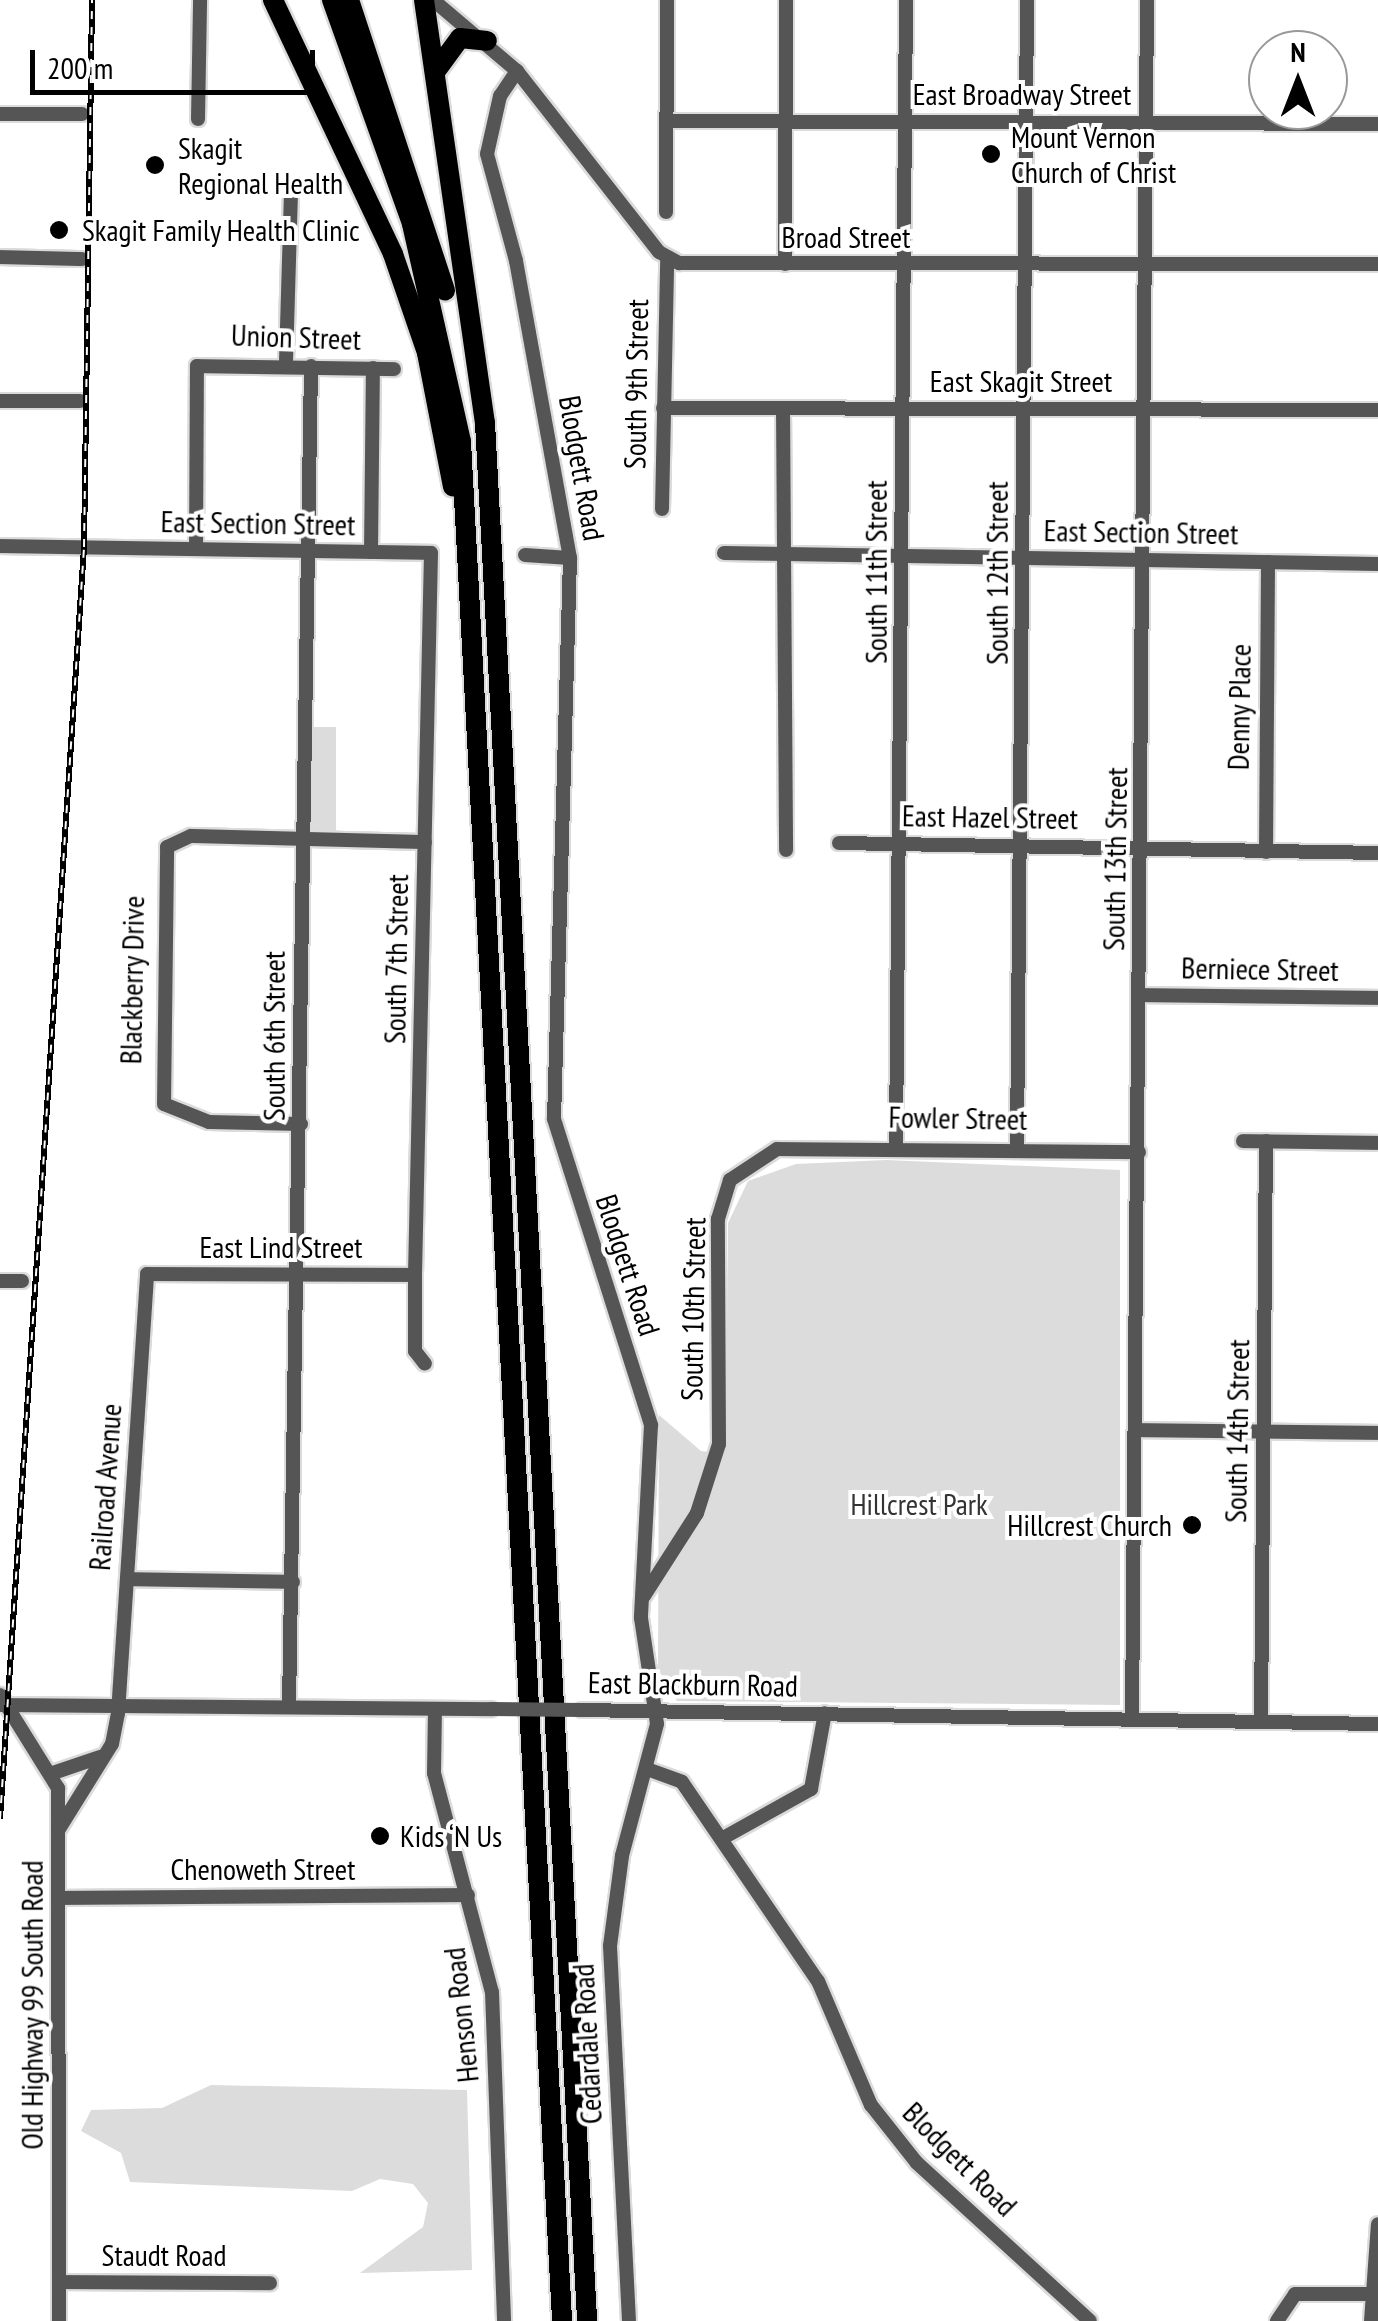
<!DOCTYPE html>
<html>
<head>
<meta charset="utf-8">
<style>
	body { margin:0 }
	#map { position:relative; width:1378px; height:2321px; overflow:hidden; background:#fff; font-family:"PT Sans Narrow",sans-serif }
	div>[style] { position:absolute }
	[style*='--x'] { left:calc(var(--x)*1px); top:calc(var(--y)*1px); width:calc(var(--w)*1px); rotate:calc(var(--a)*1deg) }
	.green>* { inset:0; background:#dcdcdc }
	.roads { filter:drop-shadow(2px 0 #dbdbdb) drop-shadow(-2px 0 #dbdbdb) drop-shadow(0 2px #dbdbdb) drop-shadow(0 -2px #dbdbdb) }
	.minor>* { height:14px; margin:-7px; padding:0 7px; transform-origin:7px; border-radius:7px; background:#555 }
	.highway>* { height:20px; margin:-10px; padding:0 10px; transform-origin:10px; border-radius:10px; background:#000 }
	.rail>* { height:6px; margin-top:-3px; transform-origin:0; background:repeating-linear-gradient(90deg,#fff 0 8px,#000 0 16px); box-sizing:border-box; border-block:2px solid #000 }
	.minor-bridge>* { height:14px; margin:-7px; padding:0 7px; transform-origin:7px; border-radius:7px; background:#555 }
	.dots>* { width:28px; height:28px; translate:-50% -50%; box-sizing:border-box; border:5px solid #fff; border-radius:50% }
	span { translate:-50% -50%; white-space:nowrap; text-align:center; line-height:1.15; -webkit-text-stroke:8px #fff; paint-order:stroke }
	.street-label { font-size:30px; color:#000 }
	.poi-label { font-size:30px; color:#000 }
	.left { translate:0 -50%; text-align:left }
	.right { translate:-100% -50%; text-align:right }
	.park-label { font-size:30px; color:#333 }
	.north { position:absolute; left:1248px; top:30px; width:100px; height:100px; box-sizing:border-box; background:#fff; border:2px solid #999; border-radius:50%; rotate:0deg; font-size:28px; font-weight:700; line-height:40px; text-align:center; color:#000 }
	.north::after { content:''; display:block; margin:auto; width:35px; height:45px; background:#000; clip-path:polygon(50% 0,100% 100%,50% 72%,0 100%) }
	.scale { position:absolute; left:30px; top:50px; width:285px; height:45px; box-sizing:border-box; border:5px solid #000; border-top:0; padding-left:12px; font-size:30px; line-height:35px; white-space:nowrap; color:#000; -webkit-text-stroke:8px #fff; paint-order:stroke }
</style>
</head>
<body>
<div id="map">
	<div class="green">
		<div style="clip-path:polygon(313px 727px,336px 727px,336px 832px,312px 832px)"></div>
		<div style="clip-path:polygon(886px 1160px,1120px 1170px,1120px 1705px,677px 1701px,658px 1669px,659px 1415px,701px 1451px,726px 1454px,728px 1223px,748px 1181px,796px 1164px)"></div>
		<div style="clip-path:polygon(211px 2085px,467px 2090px,472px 2270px,360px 2273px,423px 2227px,428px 2203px,413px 2184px,380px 2179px,352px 2191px,130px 2182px,121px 2153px,81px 2131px,91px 2110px,162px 2108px)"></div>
	</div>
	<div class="roads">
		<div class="minor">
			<div style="--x:433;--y:0;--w:110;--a:40.2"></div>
			<div style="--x:517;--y:71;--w:230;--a:51.9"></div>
			<div style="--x:659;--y:252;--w:23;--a:29"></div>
			<div style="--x:679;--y:263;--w:699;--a:0.08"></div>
			<div style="--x:517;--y:71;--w:30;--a:124"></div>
			<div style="--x:500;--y:96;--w:59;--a:102.6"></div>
			<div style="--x:487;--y:154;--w:111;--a:74.8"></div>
			<div style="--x:516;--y:261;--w:302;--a:79.7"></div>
			<div style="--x:570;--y:558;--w:561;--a:91.63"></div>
			<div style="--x:554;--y:1119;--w:321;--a:72.4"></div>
			<div style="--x:651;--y:1425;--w:193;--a:93"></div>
			<div style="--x:641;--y:1618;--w:107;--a:81.4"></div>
			<div style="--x:657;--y:1724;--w:137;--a:104.9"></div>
			<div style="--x:622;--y:1856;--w:91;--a:97.6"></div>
			<div style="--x:610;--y:1946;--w:375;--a:87.1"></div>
			<div style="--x:0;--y:114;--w:82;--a:0"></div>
			<div style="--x:198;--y:119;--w:119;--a:-89"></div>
			<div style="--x:666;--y:121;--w:712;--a:0.24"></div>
			<div style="--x:666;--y:212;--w:212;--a:-89.7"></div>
			<div style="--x:0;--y:257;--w:82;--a:1.4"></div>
			<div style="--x:785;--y:264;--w:264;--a:-89.8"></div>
			<div style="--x:286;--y:361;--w:166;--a:-88.3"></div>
			<div style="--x:0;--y:401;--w:80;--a:0"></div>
			<div style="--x:663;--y:408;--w:715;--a:0.16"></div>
			<div style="--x:783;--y:408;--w:442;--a:89.6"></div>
			<div style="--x:662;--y:509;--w:249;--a:-88.8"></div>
			<div style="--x:0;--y:546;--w:431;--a:0.9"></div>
			<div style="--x:431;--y:553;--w:722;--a:91.27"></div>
			<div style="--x:415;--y:1275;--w:76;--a:90"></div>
			<div style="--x:415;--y:1351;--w:16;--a:52"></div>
			<div style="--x:196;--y:549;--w:183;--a:-89.7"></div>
			<div style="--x:197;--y:366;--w:197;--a:0.9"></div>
			<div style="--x:371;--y:552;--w:184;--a:-89.4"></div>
			<div style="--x:724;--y:553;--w:654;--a:0.96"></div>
			<div style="--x:525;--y:555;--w:45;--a:3.8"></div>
			<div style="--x:839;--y:843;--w:539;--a:1.06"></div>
			<div style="--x:1266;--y:852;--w:290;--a:-89.6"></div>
			<div style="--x:1140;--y:995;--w:238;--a:0.7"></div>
			<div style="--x:301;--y:1124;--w:92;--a:-178.8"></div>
			<div style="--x:209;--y:1122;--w:48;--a:-158.2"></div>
			<div style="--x:164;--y:1104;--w:257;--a:-89.3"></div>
			<div style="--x:167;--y:847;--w:26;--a:-25"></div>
			<div style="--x:191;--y:836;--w:234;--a:1.5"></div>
			<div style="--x:1243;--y:1141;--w:135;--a:0.8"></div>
			<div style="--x:896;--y:1144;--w:1144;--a:-89.5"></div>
			<div style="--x:1017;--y:1147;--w:1147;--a:-89.5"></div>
			<div style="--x:0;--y:1281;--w:22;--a:0"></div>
			<div style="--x:1135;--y:1430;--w:243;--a:0.7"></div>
			<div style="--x:127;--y:1579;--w:166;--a:1"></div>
			<div style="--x:644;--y:1596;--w:98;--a:-57.4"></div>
			<div style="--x:697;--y:1513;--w:72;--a:-72.3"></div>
			<div style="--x:719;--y:1444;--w:225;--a:-90.3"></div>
			<div style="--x:718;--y:1219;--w:41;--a:-72.9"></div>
			<div style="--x:730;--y:1180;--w:56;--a:-33.4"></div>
			<div style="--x:777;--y:1149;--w:362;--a:0.5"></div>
			<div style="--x:0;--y:1695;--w:110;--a:58.1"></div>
			<div style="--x:58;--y:1788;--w:533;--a:89.89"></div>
			<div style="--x:1;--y:1705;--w:490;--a:0.5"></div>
			<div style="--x:289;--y:1707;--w:1341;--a:-89.06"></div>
			<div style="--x:435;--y:1709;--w:64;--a:90.9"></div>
			<div style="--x:434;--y:1773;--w:227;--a:75.2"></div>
			<div style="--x:492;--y:1992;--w:329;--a:87.9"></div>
			<div style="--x:582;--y:1710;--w:796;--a:1.01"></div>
			<div style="--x:1132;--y:1719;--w:1719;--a:-89.5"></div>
			<div style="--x:1261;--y:1722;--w:581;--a:-89.51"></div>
			<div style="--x:647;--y:1769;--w:37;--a:20"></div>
			<div style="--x:682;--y:1782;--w:241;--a:55.7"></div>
			<div style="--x:818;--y:1981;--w:135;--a:66.9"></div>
			<div style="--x:871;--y:2105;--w:74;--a:51.6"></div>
			<div style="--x:917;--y:2163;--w:234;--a:42.4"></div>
			<div style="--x:53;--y:1773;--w:50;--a:-18.8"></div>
			<div style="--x:59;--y:1829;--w:100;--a:-58.1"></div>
			<div style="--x:112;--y:1744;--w:32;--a:-79"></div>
			<div style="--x:118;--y:1713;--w:440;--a:-86.2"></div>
			<div style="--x:147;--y:1274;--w:268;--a:0.2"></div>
			<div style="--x:723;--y:1838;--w:101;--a:-29.1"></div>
			<div style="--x:811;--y:1789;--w:77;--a:-79.6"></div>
			<div style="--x:59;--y:1898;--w:409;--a:-0.4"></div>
			<div style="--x:59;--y:2282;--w:211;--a:0.3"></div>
			<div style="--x:1277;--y:2321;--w:32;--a:-56"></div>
			<div style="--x:1295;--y:2294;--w:75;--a:0"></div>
			<div style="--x:1371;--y:2321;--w:97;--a:-85.9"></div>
		</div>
		<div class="highway">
			<div style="--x:273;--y:0;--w:281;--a:64.7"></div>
			<div style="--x:393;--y:254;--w:105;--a:71"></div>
			<div style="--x:427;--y:353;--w:136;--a:79"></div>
			<div style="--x:332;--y:0;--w:238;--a:70.3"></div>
			<div style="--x:412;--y:224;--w:223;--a:77.3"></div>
			<div style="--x:461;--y:442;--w:1882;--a:86.92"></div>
			<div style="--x:349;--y:0;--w:306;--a:71.7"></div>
			<div style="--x:424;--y:0;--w:427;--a:81.8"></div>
			<div style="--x:485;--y:423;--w:1901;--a:86.92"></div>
			<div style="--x:435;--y:72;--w:42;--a:-53.7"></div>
			<div style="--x:460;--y:38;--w:27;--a:6"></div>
		</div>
	</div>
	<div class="rail">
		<div style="--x:0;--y:1819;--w:1275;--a:-86.22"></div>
		<div style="--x:84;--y:547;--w:547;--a:-89.16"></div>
	</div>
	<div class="minor-bridge">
		<div style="--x:491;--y:1709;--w:91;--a:0.6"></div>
	</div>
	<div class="dots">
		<div style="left:991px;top:154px;background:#000"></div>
		<div style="left:155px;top:165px;background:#000"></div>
		<div style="left:59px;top:230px;background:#000"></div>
		<div style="left:1192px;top:1525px;background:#000"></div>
		<div style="left:380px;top:1836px;background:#000"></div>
	</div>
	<div class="street-label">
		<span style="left:1022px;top:94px">East Broadway Street</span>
		<span style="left:846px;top:237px">Broad Street</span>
		<span style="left:296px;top:337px;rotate:2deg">Union Street</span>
		<span style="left:1021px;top:381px">East Skagit Street</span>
		<span style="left:636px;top:384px;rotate:-89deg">South 9th Street</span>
		<span style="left:582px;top:468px;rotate:80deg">Blodgett Road</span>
		<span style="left:258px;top:523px;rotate:1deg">East Section Street</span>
		<span style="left:1141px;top:532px;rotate:1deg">East Section Street</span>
		<span style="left:876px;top:572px;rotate:-90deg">South 11th Street</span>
		<span style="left:997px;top:573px;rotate:-90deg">South 12th Street</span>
		<span style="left:1239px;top:707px;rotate:-89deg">Denny Place</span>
		<span style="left:990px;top:817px;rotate:1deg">East Hazel Street</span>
		<span style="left:1115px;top:859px;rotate:-89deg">South 13th Street</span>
		<span style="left:396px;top:959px;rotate:-89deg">South 7th Street</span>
		<span style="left:1260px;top:969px;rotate:1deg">Berniece Street</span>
		<span style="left:132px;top:980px;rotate:-89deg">Blackberry Drive</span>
		<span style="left:274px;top:1036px;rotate:-90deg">South 6th Street</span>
		<span style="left:958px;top:1118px;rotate:1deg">Fowler Street</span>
		<span style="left:281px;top:1247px">East Lind Street</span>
		<span style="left:628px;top:1265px;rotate:72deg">Blodgett Road</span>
		<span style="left:693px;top:1309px;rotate:-89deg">South 10th Street</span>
		<span style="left:1237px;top:1431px;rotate:-89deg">South 14th Street</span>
		<span style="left:105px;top:1487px;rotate:-86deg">Railroad Avenue</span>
		<span style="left:693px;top:1684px;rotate:1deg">East Blackburn Road</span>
		<span style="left:263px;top:1869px">Chenoweth Street</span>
		<span style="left:32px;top:2005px;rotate:-90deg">Old Highway 99 South Road</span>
		<span style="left:461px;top:2015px;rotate:-96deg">Henson Road</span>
		<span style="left:587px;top:2044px;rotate:-93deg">Cedardale Road</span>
		<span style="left:960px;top:2159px;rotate:45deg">Blodgett Road</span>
		<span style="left:164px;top:2255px">Staudt Road</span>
	</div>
	<div class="poi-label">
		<span class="left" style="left:1011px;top:154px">Mount Vernon<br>Church of Christ</span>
		<span class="left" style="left:178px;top:165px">Skagit<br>Regional Health</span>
		<span class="left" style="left:82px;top:230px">Skagit Family Health Clinic</span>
		<span class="right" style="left:1172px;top:1525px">Hillcrest Church</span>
		<span class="left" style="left:400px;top:1836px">Kids ‘N Us</span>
	</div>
	<div class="park-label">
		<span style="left:919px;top:1504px">Hillcrest Park</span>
	</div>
	<div class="north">N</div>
	<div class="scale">200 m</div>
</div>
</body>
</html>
